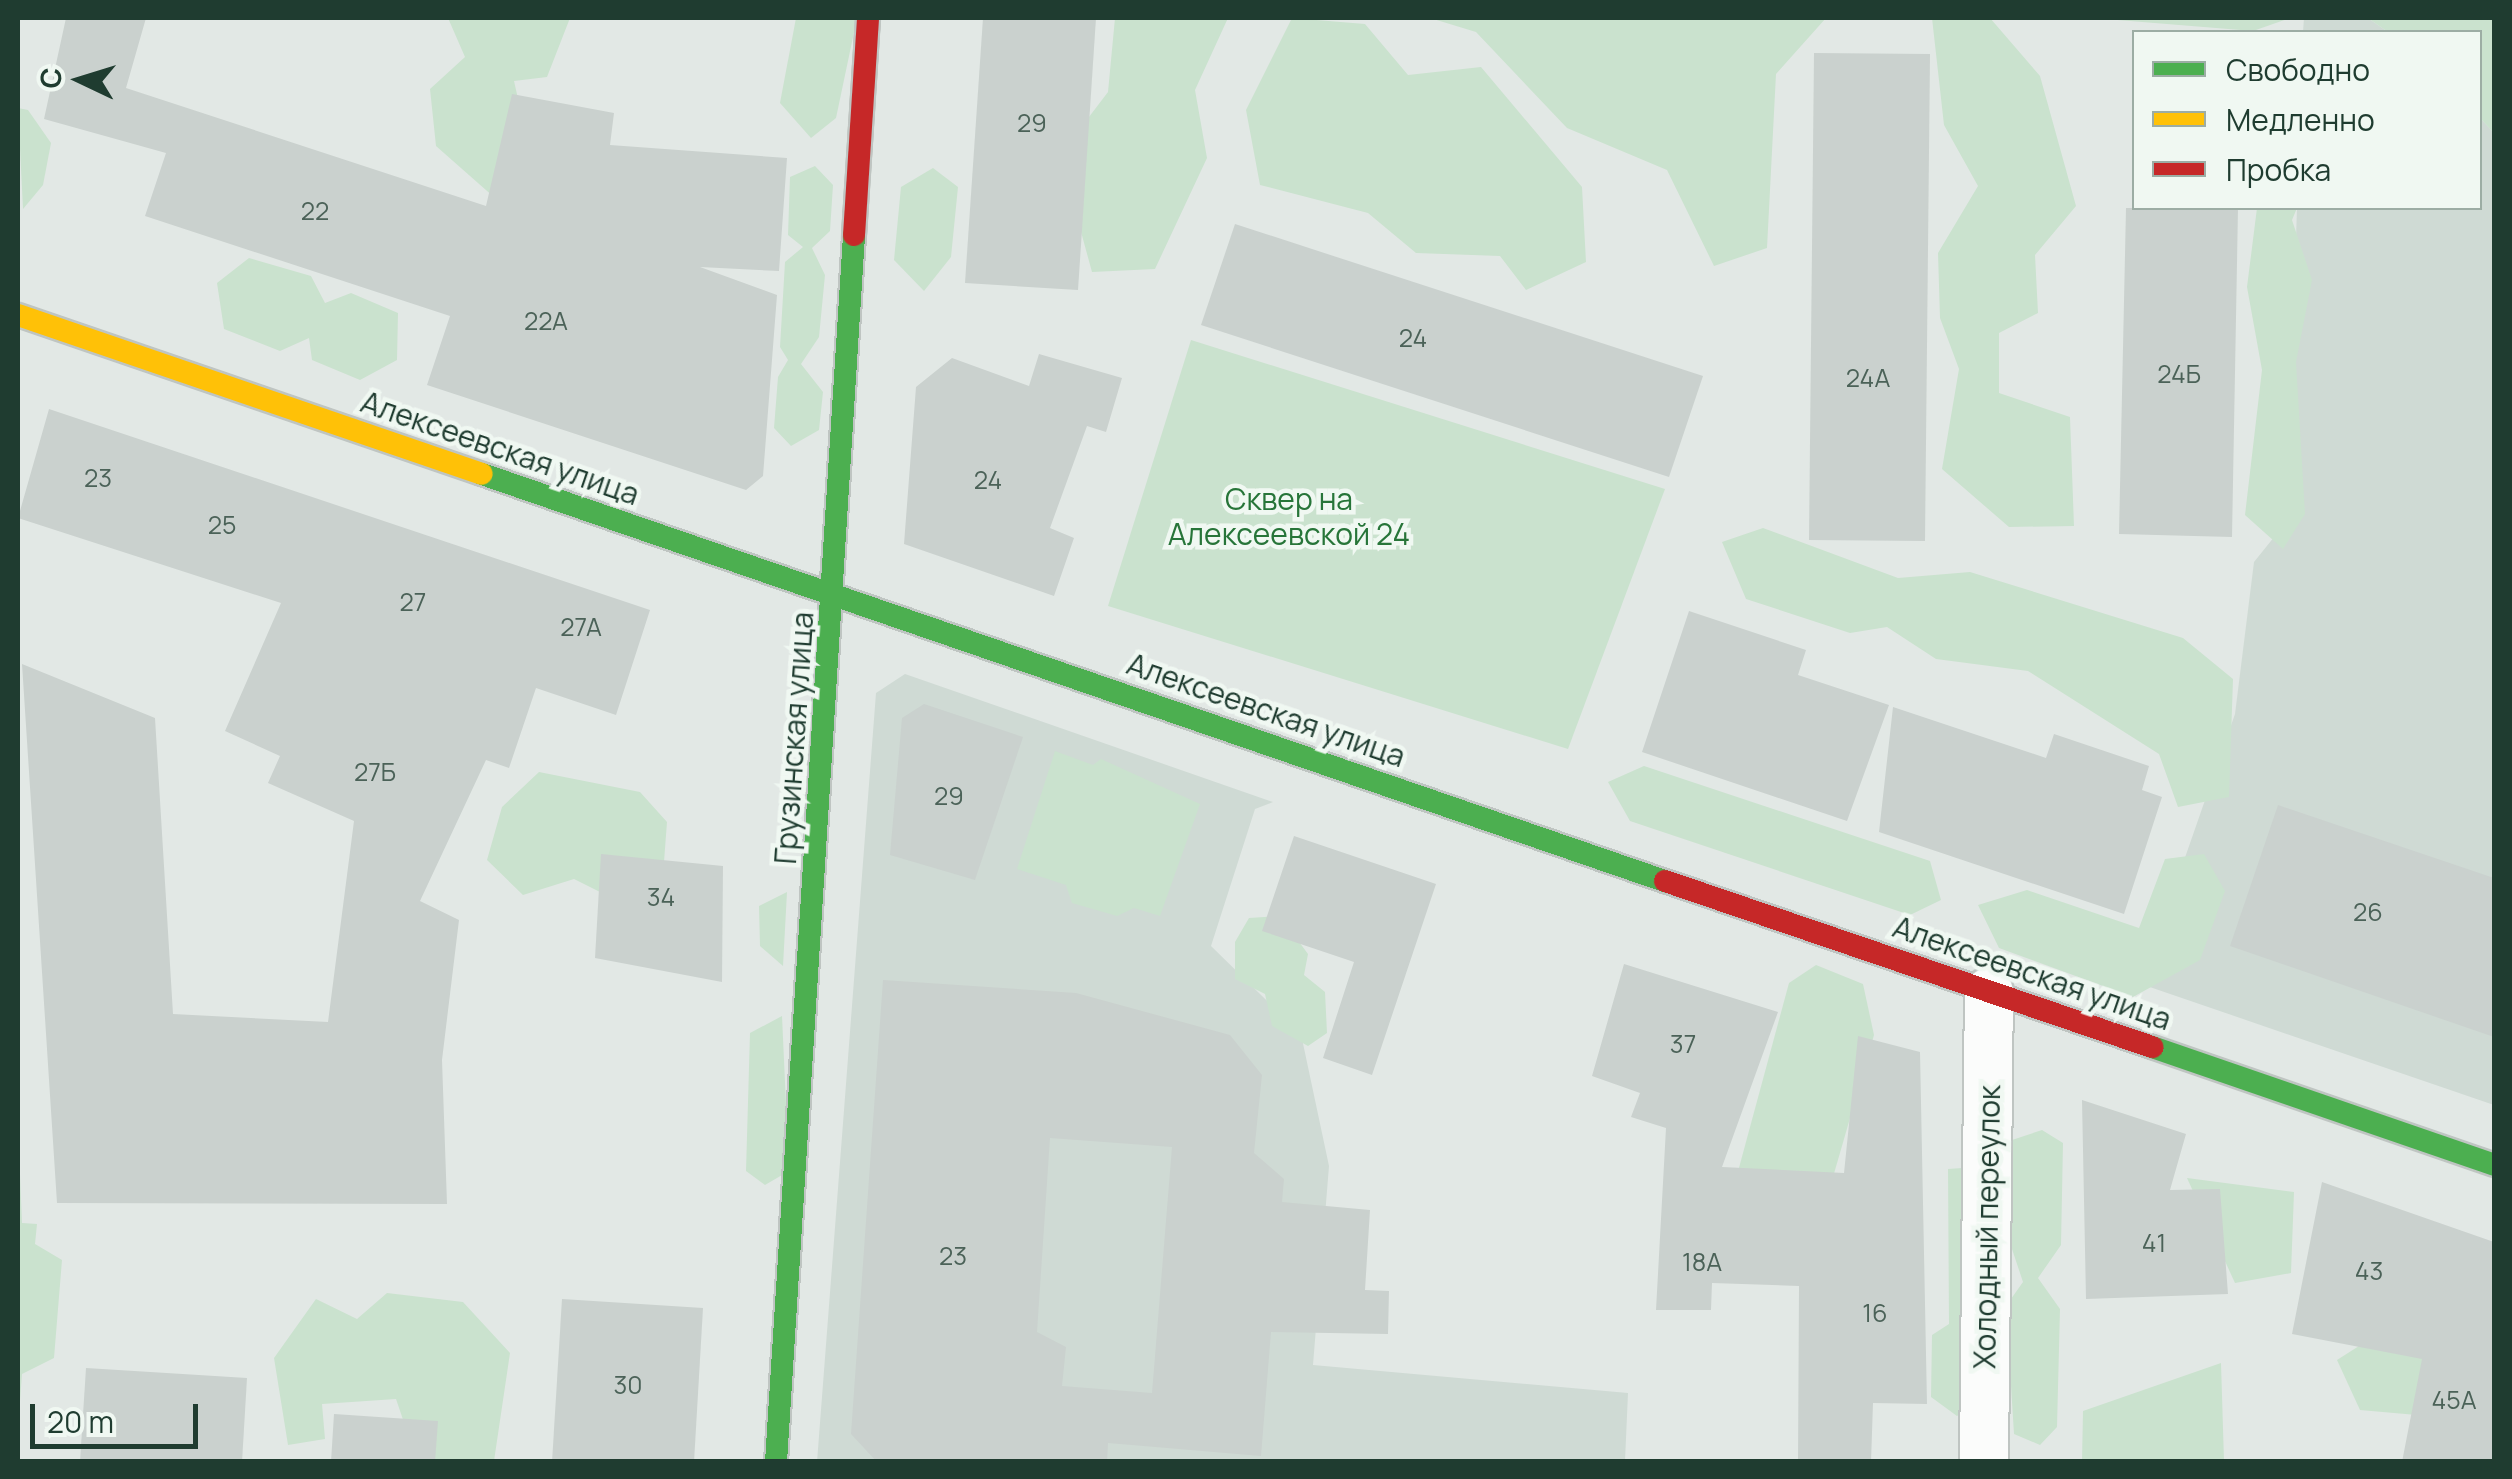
<!DOCTYPE html>
<html>
<head>
<meta charset="utf-8">
<style>
	body { margin:0 }
	#map { position:relative; width:2512px; height:1479px; overflow:hidden; background:#e2e8e5; font-family:Manrope,sans-serif }
	div>[style] { position:absolute }
	[style*='--x'] { left:calc(var(--x)*1px); top:calc(var(--y)*1px); width:calc(var(--w)*1px); rotate:calc(var(--a)*1deg) }
	.built>* { inset:0; background:#cfdad4 }
	.green>* { inset:0; background:#cae2ce }
	.building>* { inset:0; background:#cad1ce }
	.roads { filter:drop-shadow(2px 0 #bfc5c2) drop-shadow(-2px 0 #bfc5c2) drop-shadow(0 2px #bfc5c2) drop-shadow(0 -2px #bfc5c2) }
	.street>* { height:48px; margin:-24px; padding:0 24px; transform-origin:24px; border-radius:24px; background:#fbfcfb }
	.fast>* { height:22px; margin:-11px; padding:0 11px; transform-origin:11px; border-radius:11px; background:#4caf50 }
	.slow>* { height:22px; margin:-11px; padding:0 11px; transform-origin:11px; border-radius:11px; background:#ffc107 }
	.jam>* { height:22px; margin:-11px; padding:0 11px; transform-origin:11px; border-radius:11px; background:#c62828 }
	span { translate:-50% -50%; white-space:nowrap; text-align:center; line-height:1.15; -webkit-text-stroke:9px #f0f8f2; paint-order:stroke }
	.number-label { font-size:25px; color:#4b6258 }
	.number-label span { -webkit-text-stroke-width:0 }
	.street-label { font-size:30px; color:#1f3c30 }
	.park-label { font-size:30px; color:#277539 }
	.frame { position:absolute; inset:0; border:20px solid #1f3c30; pointer-events:none }
	.legend { position:absolute; left:2132px; top:30px; width:350px; height:180px; box-sizing:border-box; background:#f0f8f2; border:2px solid #9cada4; margin:0; padding:12px 18px; list-style:none; font-size:30px; color:#1f3c30 }
	.legend li { display:flex; align-items:center; gap:20px; height:50px }
	.legend b { width:50px; border:2px solid #9cada4 }
	.north { position:absolute; left:30px; top:30px; width:100px; height:100px; -webkit-text-stroke:8px #f0f8f2; paint-order:stroke; rotate:274deg; font-size:28px; font-weight:700; line-height:40px; text-align:center; color:#1f3c30 }
	.north::after { content:''; display:block; margin:auto; width:35px; height:45px; background:#1f3c30; clip-path:polygon(50% 0,100% 100%,50% 72%,0 100%) }
	.scale { position:absolute; left:30px; top:1404px; width:168px; height:45px; box-sizing:border-box; border:5px solid #1f3c30; border-top:0; padding-left:12px; font-size:30px; line-height:35px; white-space:nowrap; color:#1f3c30; -webkit-text-stroke:8px #f0f8f2; paint-order:stroke }
</style>
</head>
<body>
<div id="map">
	<div class="built">
		<div style="clip-path:polygon(2304px 18px,2368px 18px,2388px 32px,2303px 32px)"></div>
		<div style="clip-path:polygon(2480px 118px,2494px 133px,2494px 1105px,2141px 984px,2235px 714px,2254px 562px,2287px 521px,2297px 208px,2480px 208px)"></div>
		<div style="clip-path:polygon(905px 674px,1273px 802px,1255px 809px,1211px 946px,1301px 1034px,1329px 1166px,1313px 1365px,1628px 1393px,1625px 1461px,817px 1462px,876px 693px)"></div>
	</div>
	<div class="green">
		<div style="clip-path:polygon(448px 18px,570px 18px,547px 77px,514px 81px,530px 152px,495px 198px,436px 146px,430px 89px,465px 57px)"></div>
		<div style="clip-path:polygon(796px 18px,857px 18px,836px 118px,811px 138px,780px 103px)"></div>
		<div style="clip-path:polygon(1115px 18px,1228px 18px,1195px 90px,1207px 158px,1155px 269px,1092px 272px,1060px 155px,1108px 92px)"></div>
		<div style="clip-path:polygon(1292px 18px,1365px 24px,1408px 75px,1481px 67px,1582px 187px,1586px 262px,1526px 290px,1500px 256px,1416px 253px,1368px 213px,1260px 185px,1246px 110px)"></div>
		<div style="clip-path:polygon(1430px 18px,1826px 18px,1776px 74px,1767px 248px,1714px 266px,1667px 170px,1567px 128px,1476px 32px)"></div>
		<div style="clip-path:polygon(1932px 18px,1990px 18px,2040px 76px,2076px 206px,2035px 255px,2038px 313px,1999px 333px,1999px 393px,2070px 417px,2074px 526px,2009px 527px,1942px 469px,1959px 369px,1940px 318px,1938px 253px,1978px 186px,1944px 125px)"></div>
		<div style="clip-path:polygon(2093px 18px,2290px 18px,2253px 31px)"></div>
		<div style="clip-path:polygon(2368px 18px,2494px 18px,2494px 133px,2480px 118px,2480px 32px,2388px 32px)"></div>
		<div style="clip-path:polygon(18px 108px,28px 110px,51px 143px,43px 185px,23px 209px)"></div>
		<div style="clip-path:polygon(815px 166px,833px 185px,830px 231px,812px 248px,825px 275px,819px 337px,801px 364px,823px 392px,819px 430px,791px 446px,774px 428px,778px 377px,788px 360px,780px 347px,785px 262px,803px 247px,788px 235px,790px 177px)"></div>
		<div style="clip-path:polygon(933px 168px,958px 187px,951px 257px,924px 291px,894px 260px,901px 187px)"></div>
		<div style="clip-path:polygon(2257px 208px,2297px 208px,2292px 220px,2312px 280px,2296px 362px,2305px 514px,2283px 549px,2245px 515px,2262px 370px,2247px 287px)"></div>
		<div style="clip-path:polygon(249px 258px,311px 276px,325px 303px,351px 293px,398px 313px,397px 360px,360px 380px,312px 360px,309px 338px,280px 351px,224px 329px,217px 283px)"></div>
		<div style="clip-path:polygon(1191px 340px,1665px 489px,1568px 749px,1108px 606px)"></div>
		<div style="clip-path:polygon(1763px 528px,1898px 578px,1970px 572px,2183px 638px,2233px 679px,2229px 797px,2178px 807px,2159px 754px,2028px 671px,1936px 659px,1887px 627px,1850px 633px,1746px 599px,1722px 542px)"></div>
		<div style="clip-path:polygon(1055px 751px,1093px 765px,1101px 759px,1200px 804px,1160px 916px,1134px 908px,1117px 916px,1072px 903px,1066px 885px,1017px 869px)"></div>
		<div style="clip-path:polygon(1644px 766px,1930px 861px,1941px 900px,1910px 915px,1630px 821px,1608px 782px)"></div>
		<div style="clip-path:polygon(539px 772px,640px 792px,667px 822px,663px 875px,614px 899px,574px 879px,523px 895px,487px 860px,502px 807px)"></div>
		<div style="clip-path:polygon(2204px 854px,2225px 891px,2200px 960px,2133px 997px,1999px 948px,1978px 905px,2027px 890px,2139px 928px,2165px 859px)"></div>
		<div style="clip-path:polygon(787px 892px,783px 966px,760px 946px,759px 906px)"></div>
		<div style="clip-path:polygon(1280px 916px,1308px 954px,1304px 975px,1325px 992px,1327px 1033px,1308px 1046px,1272px 1026px,1265px 994px,1235px 979px,1235px 942px,1249px 918px)"></div>
		<div style="clip-path:polygon(1816px 965px,1863px 984px,1874px 1035px,1831px 1184px,1730px 1201px,1789px 983px)"></div>
		<div style="clip-path:polygon(782px 1016px,789px 1171px,765px 1185px,746px 1171px,750px 1033px)"></div>
		<div style="clip-path:polygon(18px 1126px,22px 1223px,37px 1224px,35px 1244px,62px 1260px,54px 1358px,22px 1374px,18px 1428px)"></div>
		<div style="clip-path:polygon(2042px 1130px,2063px 1143px,2061px 1245px,2038px 1278px,2060px 1309px,2057px 1427px,2040px 1445px,2014px 1434px,2006px 1306px,2023px 1282px,2010px 1243px,2009px 1141px)"></div>
		<div style="clip-path:polygon(1962px 1168px,1961px 1320px,1982px 1332px,1982px 1399px,1957px 1416px,1931px 1397px,1932px 1335px,1949px 1324px,1948px 1169px)"></div>
		<div style="clip-path:polygon(2187px 1178px,2294px 1192px,2291px 1273px,2235px 1283px)"></div>
		<div style="clip-path:polygon(387px 1293px,463px 1302px,510px 1353px,494px 1461px,430px 1461px,413px 1449px,396px 1399px,322px 1404px,325px 1439px,288px 1445px,274px 1358px,316px 1299px,357px 1319px)"></div>
		<div style="clip-path:polygon(2370px 1339px,2434px 1349px,2428px 1416px,2360px 1410px,2337px 1360px)"></div>
		<div style="clip-path:polygon(2221px 1363px,2224px 1461px,2082px 1461px,2083px 1411px)"></div>
	</div>
	<div class="building">
		<div style="clip-path:polygon(66px 18px,146px 18px,126px 88px,486px 206px,512px 94px,614px 113px,610px 145px,787px 158px,779px 271px,700px 267px,777px 295px,763px 476px,746px 490px,427px 385px,450px 316px,145px 216px,166px 153px,44px 119px)"></div>
		<div style="clip-path:polygon(983px 18px,1096px 18px,1078px 290px,965px 283px)"></div>
		<div style="clip-path:polygon(1814px 53px,1930px 54px,1925px 541px,1809px 540px)"></div>
		<div style="clip-path:polygon(2126px 208px,2238px 208px,2232px 537px,2119px 534px)"></div>
		<div style="clip-path:polygon(1235px 224px,1703px 376px,1669px 477px,1201px 325px)"></div>
		<div style="clip-path:polygon(1039px 354px,1122px 378px,1106px 432px,1087px 426px,1050px 528px,1074px 538px,1054px 596px,904px 544px,916px 387px,952px 358px,1029px 386px)"></div>
		<div style="clip-path:polygon(49px 409px,650px 610px,616px 715px,536px 688px,509px 768px,486px 760px,420px 901px,459px 920px,442px 1060px,447px 1204px,57px 1203px,22px 664px,155px 718px,173px 1014px,328px 1022px,354px 821px,268px 783px,280px 756px,225px 731px,281px 603px,18px 518px)"></div>
		<div style="clip-path:polygon(1689px 611px,1806px 650px,1798px 675px,1889px 705px,1847px 821px,1642px 752px)"></div>
		<div style="clip-path:polygon(924px 704px,1023px 737px,975px 880px,890px 855px,902px 718px)"></div>
		<div style="clip-path:polygon(1893px 707px,2046px 758px,2054px 734px,2149px 766px,2142px 790px,2162px 797px,2124px 914px,1879px 832px)"></div>
		<div style="clip-path:polygon(2278px 805px,2494px 878px,2494px 1037px,2230px 946px)"></div>
		<div style="clip-path:polygon(1294px 836px,1436px 884px,1372px 1075px,1323px 1058px,1354px 962px,1262px 931px)"></div>
		<div style="clip-path:polygon(601px 854px,723px 866px,722px 982px,595px 958px)"></div>
		<div style="clip-path:polygon(1624px 964px,1778px 1012px,1722px 1167px,1844px 1173px,1858px 1036px,1920px 1052px,1927px 1404px,1873px 1403px,1871px 1462px,1798px 1462px,1799px 1286px,1712px 1283px,1711px 1310px,1656px 1310px,1666px 1128px,1631px 1117px,1640px 1093px,1592px 1076px)"></div>
		<div style="clip-path:polygon(evenodd,883px 980px,1076px 993px,1230px 1035px,1262px 1075px,1254px 1153px,1284px 1179px,1282px 1202px,1370px 1210px,1365px 1290px,1389px 1291px,1388px 1334px,1271px 1332px,1261px 1456px,1108px 1443px,1107px 1462px,877px 1462px,851px 1434px,883px 980px,1050px 1138px,1172px 1147px,1152px 1393px,1062px 1386px,1066px 1347px,1037px 1332px,1050px 1138px)"></div>
		<div style="clip-path:polygon(2082px 1100px,2186px 1134px,2170px 1190px,2220px 1189px,2228px 1294px,2086px 1299px)"></div>
		<div style="clip-path:polygon(2322px 1182px,2494px 1242px,2494px 1462px,2402px 1462px,2422px 1359px,2292px 1334px)"></div>
		<div style="clip-path:polygon(562px 1299px,703px 1308px,694px 1462px,552px 1462px)"></div>
		<div style="clip-path:polygon(86px 1368px,247px 1378px,242px 1462px,80px 1462px)"></div>
		<div style="clip-path:polygon(334px 1414px,438px 1421px,435px 1462px,331px 1462px)"></div>
	</div>
	<div class="roads">
		<div class="street">
			<div style="--x:1984;--y:1462;--w:470;--a:-89.4"></div>
		</div>
		<div class="fast">
			<div style="--x:482;--y:474;--w:1251;--a:18.99"></div>
			<div style="--x:2152;--y:1047;--w:362;--a:19"></div>
			<div style="--x:776;--y:1462;--w:1229;--a:-86.36"></div>
		</div>
		<div class="slow">
			<div style="--x:18;--y:315;--w:490;--a:18.9"></div>
		</div>
		<div class="jam">
			<div style="--x:854;--y:235;--w:217;--a:-86.3"></div>
			<div style="--x:1665;--y:881;--w:515;--a:18.82"></div>
		</div>
	</div>
	<div class="number-label">
		<span style="left:1032px;top:123px">29</span>
		<span style="left:315px;top:211px">22</span>
		<span style="left:546px;top:321px">22А</span>
		<span style="left:1413px;top:338px">24</span>
		<span style="left:2179px;top:374px">24Б</span>
		<span style="left:1868px;top:378px">24А</span>
		<span style="left:98px;top:478px">23</span>
		<span style="left:988px;top:480px">24</span>
		<span style="left:222px;top:525px">25</span>
		<span style="left:413px;top:602px">27</span>
		<span style="left:581px;top:627px">27А</span>
		<span style="left:375px;top:772px">27Б</span>
		<span style="left:949px;top:796px">29</span>
		<span style="left:661px;top:897px">34</span>
		<span style="left:2368px;top:912px">26</span>
		<span style="left:1683px;top:1044px">37</span>
		<span style="left:2154px;top:1243px">41</span>
		<span style="left:953px;top:1256px">23</span>
		<span style="left:1702px;top:1262px">18А</span>
		<span style="left:2369px;top:1271px">43</span>
		<span style="left:1875px;top:1313px">16</span>
		<span style="left:628px;top:1385px">30</span>
		<span style="left:2454px;top:1400px">45А</span>
	</div>
	<div class="street-label">
		<span style="left:500px;top:448px;rotate:19deg">Алексеевская улица</span>
		<span style="left:1266px;top:710px;rotate:19deg">Алексеевская улица</span>
		<span style="left:794px;top:738px;rotate:-86deg">Грузинская улица</span>
		<span style="left:2032px;top:973px;rotate:19deg">Алексеевская улица</span>
		<span style="left:1987px;top:1227px;rotate:-89deg">Холодный переулок</span>
	</div>
	<div class="park-label">
		<span style="left:1289px;top:516px">Сквер на<br>Алексеевской 24</span>
	</div>
	<div class="frame"></div>
	<ul class="legend">
	<li><b style="height:12px;background:#4caf50"></b>Свободно</li>
	<li><b style="height:12px;background:#ffc107"></b>Медленно</li>
	<li><b style="height:12px;background:#c62828"></b>Пробка</li>
	</ul>
	<div class="north">С</div>
	<div class="scale">20 m</div>
</div>
</body>
</html>
